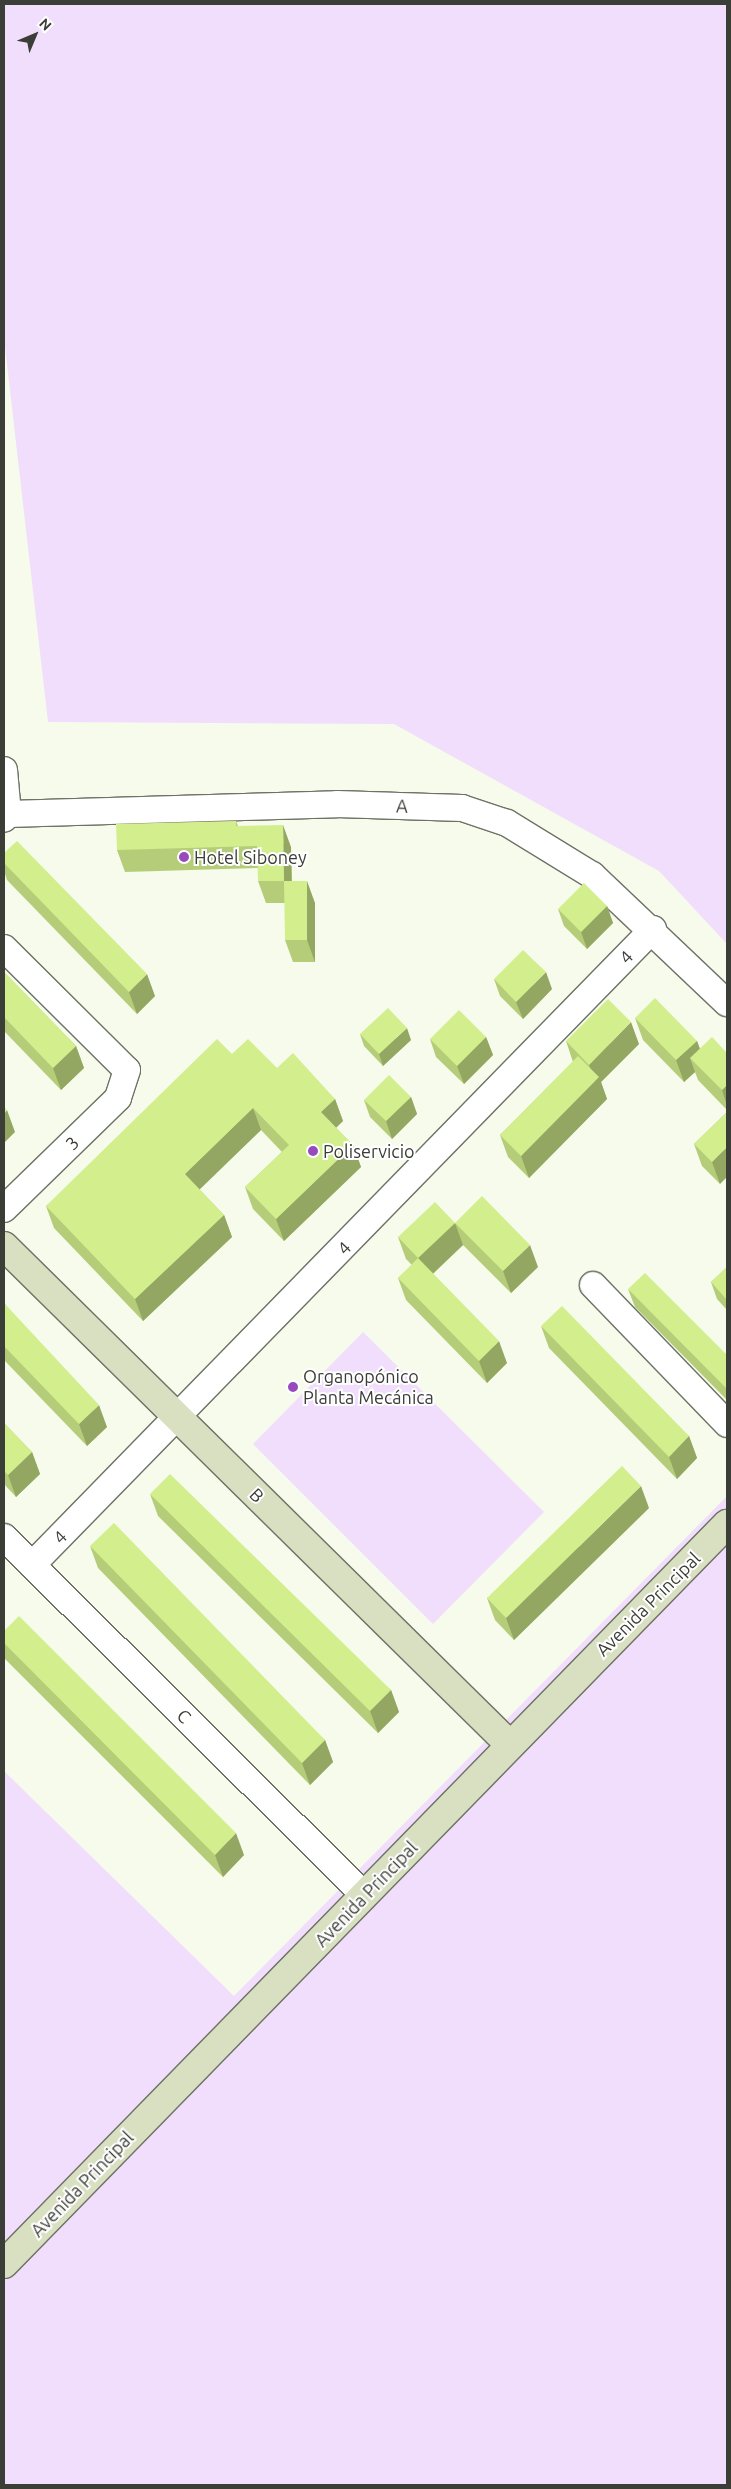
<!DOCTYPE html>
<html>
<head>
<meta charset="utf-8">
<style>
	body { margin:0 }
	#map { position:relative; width:731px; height:2489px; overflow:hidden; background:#f6fbec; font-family:Ubuntu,sans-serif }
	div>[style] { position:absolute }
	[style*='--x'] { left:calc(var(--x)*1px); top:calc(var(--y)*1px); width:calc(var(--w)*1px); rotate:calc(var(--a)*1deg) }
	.green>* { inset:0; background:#f1defc }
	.roads { filter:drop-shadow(1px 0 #6d7265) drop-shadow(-1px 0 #6d7265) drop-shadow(0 1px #6d7265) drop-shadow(0 -1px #6d7265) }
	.street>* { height:26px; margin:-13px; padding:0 13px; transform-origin:13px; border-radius:13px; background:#fff }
	.secondary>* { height:28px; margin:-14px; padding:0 14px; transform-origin:14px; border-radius:14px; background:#d8e0c1 }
	.wall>* { inset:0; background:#b5cd79 }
	.shaded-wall>* { inset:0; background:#93a763 }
	.building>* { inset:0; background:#d2ee8d }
	.dots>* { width:14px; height:14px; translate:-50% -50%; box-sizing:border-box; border:2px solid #fff; border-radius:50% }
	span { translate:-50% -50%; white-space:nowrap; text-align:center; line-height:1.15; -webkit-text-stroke:4px #fff; paint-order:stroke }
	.street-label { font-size:18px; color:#3b3d37 }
	.poi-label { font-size:18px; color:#3b3d37 }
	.left { translate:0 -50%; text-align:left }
	.frame { position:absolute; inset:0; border:5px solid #3b3d37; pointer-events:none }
	.north { position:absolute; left:10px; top:10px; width:50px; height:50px; -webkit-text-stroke:4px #fff; paint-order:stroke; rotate:45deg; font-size:14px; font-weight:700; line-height:20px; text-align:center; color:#3b3d37 }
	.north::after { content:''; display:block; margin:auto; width:18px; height:22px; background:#3b3d37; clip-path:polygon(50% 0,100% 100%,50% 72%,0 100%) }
</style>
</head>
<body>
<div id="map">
	<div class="green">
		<div style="clip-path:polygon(4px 4px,727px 4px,727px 944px,659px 871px,394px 724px,48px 722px,4px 338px)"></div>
		<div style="clip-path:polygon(363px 1332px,544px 1512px,433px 1624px,253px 1444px)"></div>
		<div style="clip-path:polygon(727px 1496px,727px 2485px,4px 2485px,4px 1771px,234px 1996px)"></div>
	</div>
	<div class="roads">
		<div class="street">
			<div style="--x:4;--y:770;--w:44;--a:84.8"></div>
			<div style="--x:8;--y:814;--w:6;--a:129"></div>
			<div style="--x:8;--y:814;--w:329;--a:-1.7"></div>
			<div style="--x:337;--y:804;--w:125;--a:1.8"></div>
			<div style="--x:462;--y:808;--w:47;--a:18.4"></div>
			<div style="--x:507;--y:823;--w:100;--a:31.5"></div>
			<div style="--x:592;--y:875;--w:186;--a:43.5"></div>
			<div style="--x:4;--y:948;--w:173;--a:44.8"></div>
			<div style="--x:127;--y:1070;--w:29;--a:108"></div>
			<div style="--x:118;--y:1098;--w:159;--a:135.8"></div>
			<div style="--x:593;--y:1285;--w:193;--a:46"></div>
			<div style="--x:4;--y:1537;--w:508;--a:44.84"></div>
			<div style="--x:32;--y:1565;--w:889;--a:-45.68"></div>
		</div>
		<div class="secondary">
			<div style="--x:4;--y:1246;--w:711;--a:44.6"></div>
			<div style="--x:4;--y:2264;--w:1035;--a:-45.67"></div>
		</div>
	</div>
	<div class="wall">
		<div style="clip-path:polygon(236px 821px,238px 826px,291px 847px,292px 881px,315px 903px,315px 962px,293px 962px,285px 940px,285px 903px,266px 903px,258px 881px,258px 868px,125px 872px,117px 850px)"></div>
		<div style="clip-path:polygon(4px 853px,155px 996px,137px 1014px,7px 880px,4px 871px)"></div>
		<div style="clip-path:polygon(607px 906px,613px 923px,587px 949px,564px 926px,558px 909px)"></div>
		<div style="clip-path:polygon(4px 972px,76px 1046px,84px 1068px,61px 1090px,4px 1031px)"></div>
		<div style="clip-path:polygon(494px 979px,552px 989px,523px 1019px,500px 996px)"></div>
		<div style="clip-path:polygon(635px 1018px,697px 1041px,700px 1049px,727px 1053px,727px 1110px,698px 1080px,695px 1072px,684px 1082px,643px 1040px)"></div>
		<div style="clip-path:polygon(360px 1034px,411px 1040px,383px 1066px,364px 1046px)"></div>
		<div style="clip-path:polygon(486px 1037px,493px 1055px,464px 1084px,436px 1057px,430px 1039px)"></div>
		<div style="clip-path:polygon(566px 1041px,639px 1044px,601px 1082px,607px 1099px,529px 1178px,508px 1157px,500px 1135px,573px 1062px)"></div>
		<div style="clip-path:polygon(232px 1054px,277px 1068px,335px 1099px,343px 1121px,336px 1128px,353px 1145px,361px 1167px,284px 1241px,253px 1209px,245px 1187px,282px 1152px,261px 1130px,199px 1189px,224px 1215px,232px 1237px,143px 1321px,54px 1228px,46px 1206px)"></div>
		<div style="clip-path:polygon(411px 1097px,417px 1114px,392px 1139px,370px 1117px,364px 1100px)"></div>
		<div style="clip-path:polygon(727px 1112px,720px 1184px,702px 1166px,694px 1144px)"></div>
		<div style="clip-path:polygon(455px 1223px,538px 1267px,511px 1293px,463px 1245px,433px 1274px,507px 1363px,487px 1383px,406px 1300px,398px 1278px,412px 1265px,406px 1259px,398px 1237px)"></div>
		<div style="clip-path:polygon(727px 1267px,727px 1310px,717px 1299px,711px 1282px)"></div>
		<div style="clip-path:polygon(628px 1289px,727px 1355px,727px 1400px,635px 1307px)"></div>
		<div style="clip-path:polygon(4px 1303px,107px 1427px,87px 1446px,4px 1360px)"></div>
		<div style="clip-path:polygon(541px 1326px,689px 1436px,697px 1458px,677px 1479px,549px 1348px)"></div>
		<div style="clip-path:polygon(4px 1423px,32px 1452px,40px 1474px,16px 1497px,4px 1484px)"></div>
		<div style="clip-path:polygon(150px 1494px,391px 1690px,399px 1712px,378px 1733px,158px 1516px)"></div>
		<div style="clip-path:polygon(649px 1508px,514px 1640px,495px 1620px,487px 1598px)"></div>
		<div style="clip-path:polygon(90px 1546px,325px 1740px,333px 1762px,310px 1785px,98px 1568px)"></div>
		<div style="clip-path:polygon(4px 1631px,244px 1855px,223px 1877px,5px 1659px,4px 1654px)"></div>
	</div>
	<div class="shaded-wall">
		<div style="clip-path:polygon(283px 825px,291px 847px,292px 903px,284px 881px)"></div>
		<div style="clip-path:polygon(307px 881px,315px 903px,315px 962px,307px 940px)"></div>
		<div style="clip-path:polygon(607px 906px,613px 923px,587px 949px,581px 932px)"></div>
		<div style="clip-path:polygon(546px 972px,552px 989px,523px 1019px,516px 1002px)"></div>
		<div style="clip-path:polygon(147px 974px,155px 996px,137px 1014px,129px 992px)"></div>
		<div style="clip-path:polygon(631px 1022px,639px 1044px,601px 1082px,607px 1099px,529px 1178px,521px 1156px,595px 1081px,589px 1065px)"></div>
		<div style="clip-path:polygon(407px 1028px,411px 1040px,383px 1066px,379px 1054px)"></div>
		<div style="clip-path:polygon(486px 1037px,493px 1055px,464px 1084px,457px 1066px)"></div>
		<div style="clip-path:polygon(697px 1041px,705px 1063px,690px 1058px,695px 1072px,684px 1082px,676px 1060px)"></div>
		<div style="clip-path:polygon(76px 1046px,84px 1068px,61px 1090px,53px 1068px)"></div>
		<div style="clip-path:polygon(727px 1085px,727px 1106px,722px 1090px)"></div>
		<div style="clip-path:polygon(411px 1097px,417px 1114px,392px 1139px,386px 1121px)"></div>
		<div style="clip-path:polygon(335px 1099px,343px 1121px,329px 1134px,321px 1112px)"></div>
		<div style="clip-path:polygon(253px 1108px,261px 1130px,193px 1196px,185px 1174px)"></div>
		<div style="clip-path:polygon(7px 1110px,15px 1132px,4px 1143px,4px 1114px)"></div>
		<div style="clip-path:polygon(353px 1145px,361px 1167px,284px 1241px,276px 1219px)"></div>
		<div style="clip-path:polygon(727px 1147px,727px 1177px,720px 1184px,712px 1162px)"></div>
		<div style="clip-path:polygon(224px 1215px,232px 1237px,143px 1321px,135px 1299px)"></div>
		<div style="clip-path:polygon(455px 1223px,463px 1245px,426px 1280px,418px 1258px)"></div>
		<div style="clip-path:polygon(530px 1245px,538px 1267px,511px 1293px,503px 1271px)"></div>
		<div style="clip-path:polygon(499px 1341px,507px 1363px,487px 1383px,479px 1361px)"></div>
		<div style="clip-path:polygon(99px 1405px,107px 1427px,87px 1446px,79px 1424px)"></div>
		<div style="clip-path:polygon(689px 1436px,697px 1458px,677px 1479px,669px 1457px)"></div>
		<div style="clip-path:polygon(32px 1452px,40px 1474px,16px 1497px,8px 1475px)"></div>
		<div style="clip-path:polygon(641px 1486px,649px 1508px,514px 1640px,506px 1618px)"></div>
		<div style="clip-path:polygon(391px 1690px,399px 1712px,378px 1733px,370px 1711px)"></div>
		<div style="clip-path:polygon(325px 1740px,333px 1762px,310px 1785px,302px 1763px)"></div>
		<div style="clip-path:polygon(236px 1833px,244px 1855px,223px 1877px,215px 1855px)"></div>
	</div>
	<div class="building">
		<div style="clip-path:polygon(236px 821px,236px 826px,283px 825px,284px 881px,258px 881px,257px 846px,117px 850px,116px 824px)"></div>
		<div style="clip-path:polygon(17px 841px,147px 974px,129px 992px,4px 863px,4px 853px)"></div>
		<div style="clip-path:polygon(284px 881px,307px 881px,307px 940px,285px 940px)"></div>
		<div style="clip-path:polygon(584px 883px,607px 906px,581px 932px,558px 909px)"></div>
		<div style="clip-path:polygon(523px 950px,546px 972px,516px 1002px,494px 979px)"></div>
		<div style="clip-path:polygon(4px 972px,76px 1046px,53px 1068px,4px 1017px)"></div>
		<div style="clip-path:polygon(655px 998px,697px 1041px,676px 1060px,635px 1018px)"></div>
		<div style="clip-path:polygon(608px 999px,631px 1022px,589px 1065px,566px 1041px)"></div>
		<div style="clip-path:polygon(388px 1008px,407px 1028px,379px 1054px,360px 1034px)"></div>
		<div style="clip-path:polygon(459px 1010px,486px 1037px,457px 1066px,430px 1039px)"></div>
		<div style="clip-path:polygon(712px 1037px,727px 1053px,727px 1085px,722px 1090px,690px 1058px)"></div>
		<div style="clip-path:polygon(217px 1039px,232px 1054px,248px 1039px,277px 1068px,293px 1053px,335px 1099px,321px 1112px,353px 1145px,276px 1219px,245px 1187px,289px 1145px,253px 1108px,185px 1174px,224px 1215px,135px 1299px,46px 1206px)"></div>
		<div style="clip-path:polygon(578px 1056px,599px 1077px,521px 1156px,500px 1135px)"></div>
		<div style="clip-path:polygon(389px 1075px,411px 1097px,386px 1121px,364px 1100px)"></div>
		<div style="clip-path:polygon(4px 1107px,7px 1110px,4px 1114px)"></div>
		<div style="clip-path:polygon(727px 1112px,727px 1147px,712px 1162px,694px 1144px)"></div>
		<div style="clip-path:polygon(482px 1196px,530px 1245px,503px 1271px,455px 1223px)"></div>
		<div style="clip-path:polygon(435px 1202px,455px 1223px,418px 1258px,398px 1237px)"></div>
		<div style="clip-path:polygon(418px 1258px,499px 1341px,479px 1361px,398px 1278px)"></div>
		<div style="clip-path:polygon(727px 1267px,727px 1300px,711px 1282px)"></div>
		<div style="clip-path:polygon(645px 1273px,727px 1355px,727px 1389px,628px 1289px)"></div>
		<div style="clip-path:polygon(4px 1303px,99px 1405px,79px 1424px,4px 1346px)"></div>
		<div style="clip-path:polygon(562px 1306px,689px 1436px,669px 1457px,541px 1326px)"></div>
		<div style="clip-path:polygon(4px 1423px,32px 1452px,8px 1475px,4px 1471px)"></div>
		<div style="clip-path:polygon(622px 1466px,641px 1486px,506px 1618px,487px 1598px)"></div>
		<div style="clip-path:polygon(170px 1474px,391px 1690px,370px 1711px,150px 1494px)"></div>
		<div style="clip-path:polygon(114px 1523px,325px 1740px,302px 1763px,90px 1546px)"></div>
		<div style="clip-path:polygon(19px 1616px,236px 1833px,215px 1855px,4px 1643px,4px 1631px)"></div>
	</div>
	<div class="dots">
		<div style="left:184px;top:857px;background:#974abb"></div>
		<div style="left:313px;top:1151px;background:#974abb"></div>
		<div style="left:293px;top:1387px;background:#974abb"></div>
	</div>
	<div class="street-label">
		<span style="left:402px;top:806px;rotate:2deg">A</span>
		<span style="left:626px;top:957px;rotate:-46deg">4</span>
		<span style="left:72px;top:1143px;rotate:-44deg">3</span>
		<span style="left:344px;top:1248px;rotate:-46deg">4</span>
		<span style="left:257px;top:1495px;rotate:45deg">B</span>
		<span style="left:60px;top:1537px;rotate:-45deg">4</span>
		<span style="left:648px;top:1604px;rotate:-45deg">Avenida Principal</span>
		<span style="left:184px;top:1716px;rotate:45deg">C</span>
		<span style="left:366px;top:1894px;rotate:-46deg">Avenida Principal</span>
		<span style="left:82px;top:2184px;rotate:-46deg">Avenida Principal</span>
	</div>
	<div class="poi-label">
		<span class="left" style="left:194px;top:857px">Hotel Siboney</span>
		<span class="left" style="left:323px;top:1151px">Poliservicio</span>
		<span class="left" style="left:303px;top:1387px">Organopónico<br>Planta Mecánica</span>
	</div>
	<div class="frame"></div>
	<div class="north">N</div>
</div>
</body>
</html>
